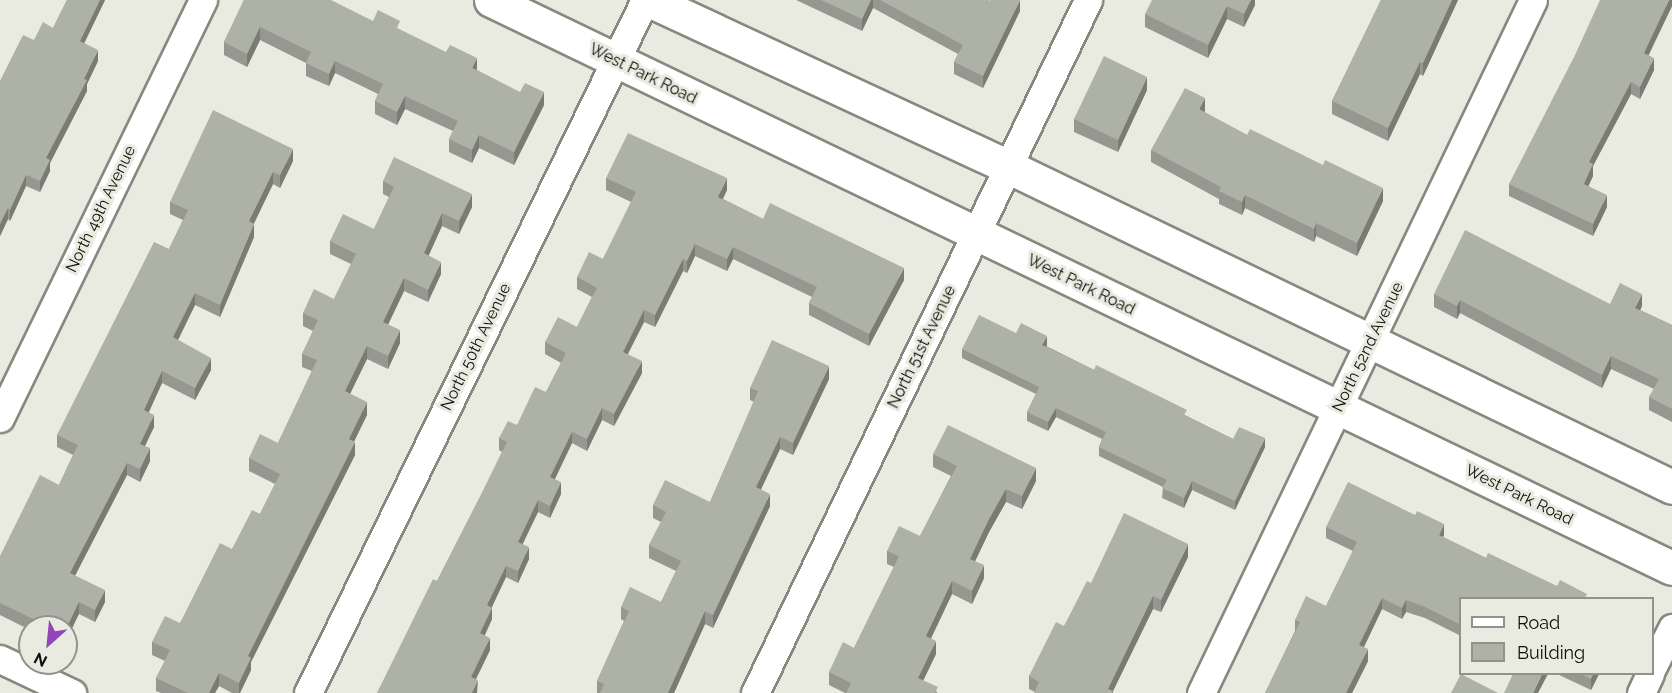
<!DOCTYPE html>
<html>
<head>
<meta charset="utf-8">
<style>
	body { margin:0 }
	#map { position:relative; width:1672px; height:693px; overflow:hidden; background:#e9ebe0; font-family:Raleway,sans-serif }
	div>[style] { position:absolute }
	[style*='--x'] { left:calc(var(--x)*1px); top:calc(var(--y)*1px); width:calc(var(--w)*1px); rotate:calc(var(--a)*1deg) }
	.roads { filter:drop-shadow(2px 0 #87897f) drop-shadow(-2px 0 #87897f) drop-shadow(0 2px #87897f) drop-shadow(0 -2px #87897f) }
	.minor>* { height:27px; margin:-13.5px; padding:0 13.5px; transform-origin:13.5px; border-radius:13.5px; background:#fff }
	.tertiary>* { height:33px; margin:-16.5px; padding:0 16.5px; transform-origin:16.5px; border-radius:16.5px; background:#fff }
	.wall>* { inset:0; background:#96988f }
	.shaded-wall>* { inset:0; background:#7a7c74 }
	.building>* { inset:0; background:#aeb1a6 }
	span { translate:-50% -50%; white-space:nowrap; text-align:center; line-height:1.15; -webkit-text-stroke:6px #e9ebe0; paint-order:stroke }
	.street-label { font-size:16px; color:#0d0e0a }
	.legend { position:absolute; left:1459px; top:597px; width:195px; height:78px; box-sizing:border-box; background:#e9ebe0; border:2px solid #91938a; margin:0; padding:8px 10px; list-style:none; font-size:18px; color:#0d0e0a }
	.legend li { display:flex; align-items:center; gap:12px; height:30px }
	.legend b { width:30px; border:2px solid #91938a }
	.north { position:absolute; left:18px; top:615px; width:60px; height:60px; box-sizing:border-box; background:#e9ebe0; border:2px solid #91938a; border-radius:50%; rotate:207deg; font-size:16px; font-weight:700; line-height:24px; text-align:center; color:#0d0e0a }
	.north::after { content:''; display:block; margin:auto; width:21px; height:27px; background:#9346b7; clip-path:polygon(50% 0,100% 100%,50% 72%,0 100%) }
</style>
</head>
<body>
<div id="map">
	<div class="roads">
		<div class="minor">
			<div style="--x:0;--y:418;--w:465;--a:-64.1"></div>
			<div style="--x:0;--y:659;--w:80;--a:25.3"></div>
			<div style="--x:1652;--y:668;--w:45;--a:-63.4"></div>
			<div style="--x:308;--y:693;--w:771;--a:-64.07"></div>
			<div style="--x:755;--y:693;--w:769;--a:-64.33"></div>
			<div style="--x:1201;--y:693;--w:768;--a:-64.4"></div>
			<div style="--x:1641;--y:693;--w:21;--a:-65"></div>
		</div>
		<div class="tertiary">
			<div style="--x:491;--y:0;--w:1310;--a:25.69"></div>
			<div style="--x:649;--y:0;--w:397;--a:24.9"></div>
			<div style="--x:1009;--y:167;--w:736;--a:25.76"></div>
		</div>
	</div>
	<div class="wall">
		<div style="clip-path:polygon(67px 0,105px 0,84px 43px,98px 61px,87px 84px,87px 91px,50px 163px,50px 171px,40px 192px,26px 186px,10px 221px,8px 219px,0 236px,0 81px,34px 40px,53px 28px)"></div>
		<div style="clip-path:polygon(244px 0,373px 21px,400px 30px,544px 105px,514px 165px,479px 148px,472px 163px,449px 152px,449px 139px,453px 131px,405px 109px,397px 125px,375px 114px,375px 101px,378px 94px,335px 73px,329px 86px,306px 76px,306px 63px,260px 40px,247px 67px,224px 55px,224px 42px)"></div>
		<div style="clip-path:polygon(796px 0,987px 0,1020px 11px,983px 88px,954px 74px,954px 62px,958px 54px,873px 8px,862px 31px)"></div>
		<div style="clip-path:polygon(1255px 0,1255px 5px,1244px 27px,1227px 19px,1208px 58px,1145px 27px,1145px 14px)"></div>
		<div style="clip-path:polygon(1381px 0,1458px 0,1423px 76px,1420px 74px,1388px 141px,1332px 114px,1332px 101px)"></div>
		<div style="clip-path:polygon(1672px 0,1672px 6px,1648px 55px,1654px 70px,1640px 99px,1631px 94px,1593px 166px,1593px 176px,1588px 186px,1607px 207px,1593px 236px,1509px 196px,1509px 184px)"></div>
		<div style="clip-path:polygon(1147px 90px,1118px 152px,1074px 132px,1074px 119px)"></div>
		<div style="clip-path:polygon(1205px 111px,1204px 112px,1247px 135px,1383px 201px,1357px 256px,1316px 236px,1314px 242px,1245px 208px,1242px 215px,1219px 204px,1219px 199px,1151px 162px,1151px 150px)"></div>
		<div style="clip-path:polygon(293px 161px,280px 188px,273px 184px,253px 224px,254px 237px,220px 317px,195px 305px,178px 340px,211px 370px,195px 400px,162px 383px,148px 413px,154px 427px,145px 446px,150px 461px,140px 482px,127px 475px,75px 576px,105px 602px,95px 622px,79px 614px,66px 627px,30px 627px,30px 630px,0 615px,0 556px,59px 485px,73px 455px,57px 447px,57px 435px,169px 249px,183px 220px,170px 214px,170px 202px)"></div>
		<div style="clip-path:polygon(606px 178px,727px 190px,723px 199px,763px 219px,904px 280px,869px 346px,809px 315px,809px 303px,812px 297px,733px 259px,727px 271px,695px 256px,687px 273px,683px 271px,655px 327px,644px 322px,628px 354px,642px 373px,614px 426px,602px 420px,587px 451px,572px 443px,555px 479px,561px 494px,550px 518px,538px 512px,522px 544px,529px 559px,518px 583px,506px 577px,492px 607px,492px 619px,485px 635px,490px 650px,476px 679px,477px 693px,377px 693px,437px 581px,483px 491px,502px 452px,499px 450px,499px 438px,517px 425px,546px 392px,561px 363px,545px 354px,545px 342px,577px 327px,592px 297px,577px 289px,577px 277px,603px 259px,631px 202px,606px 190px)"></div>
		<div style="clip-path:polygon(383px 181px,472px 207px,459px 234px,442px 226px,428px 255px,441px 274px,428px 302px,404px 291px,388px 325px,400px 343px,388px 369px,367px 359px,350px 394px,367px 415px,354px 441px,355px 455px,251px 662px,251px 670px,240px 693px,232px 693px,219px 686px,215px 693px,161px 693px,156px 691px,156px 678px,165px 661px,152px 655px,152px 642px,180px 623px,232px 549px,260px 514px,275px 484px,249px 471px,249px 458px,278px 443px,312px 371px,302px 367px,302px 354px,313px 331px,303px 326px,303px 313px,334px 299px,351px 264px,330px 254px,330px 241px,374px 229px,389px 197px,383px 194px)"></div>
		<div style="clip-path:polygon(1434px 294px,1610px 304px,1642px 306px,1640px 310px,1672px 325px,1672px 422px,1649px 410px,1649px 397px,1654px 389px,1611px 369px,1602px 388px,1460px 313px,1457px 319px,1434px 307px)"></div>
		<div style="clip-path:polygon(1016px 333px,1047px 345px,1046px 346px,1233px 439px,1265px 447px,1235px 510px,1192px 490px,1184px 508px,1162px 498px,1163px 487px,1099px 456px,1099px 447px,1102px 439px,1056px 417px,1048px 431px,1027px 421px,1027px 412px,1036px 394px,962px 358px,962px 349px)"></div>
		<div style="clip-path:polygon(829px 379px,793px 455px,780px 449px,761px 489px,770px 506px,713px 628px,705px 624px,674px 693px,597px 693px,597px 681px,624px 621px,621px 619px,621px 607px,661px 602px,676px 571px,649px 558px,649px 545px,661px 522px,653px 518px,653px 505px,710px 502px,754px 402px,750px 400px,750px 388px)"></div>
		<div style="clip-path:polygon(933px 454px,1036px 481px,1022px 509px,1006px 502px,989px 532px,975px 561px,984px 578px,972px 604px,952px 594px,931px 638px,936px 654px,923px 681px,938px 693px,845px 693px,829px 685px,829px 672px,854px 648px,894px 567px,887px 564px,887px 551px,920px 536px,951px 476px,933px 467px)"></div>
		<div style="clip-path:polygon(1326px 527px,1444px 535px,1443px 537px,1486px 558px,1587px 598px,1461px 598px,1461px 636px,1425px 618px,1406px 612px,1402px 619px,1382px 609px,1364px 647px,1368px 661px,1352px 693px,1265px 693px,1295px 631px,1295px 620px,1326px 606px,1353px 551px,1326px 538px)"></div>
		<div style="clip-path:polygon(1188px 557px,1161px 612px,1153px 609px,1113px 691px,1113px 693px,1035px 692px,1029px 689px,1029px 676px,1064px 626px,1091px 583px)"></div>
		<div style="clip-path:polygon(1557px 674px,1599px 674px,1591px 690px)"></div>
	</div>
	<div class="shaded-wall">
		<div style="clip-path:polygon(100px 0,105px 0,80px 52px,80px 41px)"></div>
		<div style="clip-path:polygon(871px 0,873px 0,873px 8px,862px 31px,862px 19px)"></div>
		<div style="clip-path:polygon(1020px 0,1020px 11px,983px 88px,983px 76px)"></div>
		<div style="clip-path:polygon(1251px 0,1255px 0,1255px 5px,1244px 27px,1244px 14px)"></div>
		<div style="clip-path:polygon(1452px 0,1458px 0,1423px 76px,1423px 63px)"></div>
		<div style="clip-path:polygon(1669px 0,1672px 0,1672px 6px,1644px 65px,1644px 53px)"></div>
		<div style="clip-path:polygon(1227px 6px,1227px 19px,1208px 58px,1208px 45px)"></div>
		<div style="clip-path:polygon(260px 27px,260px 40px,247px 67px,247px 54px)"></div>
		<div style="clip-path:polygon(98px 50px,98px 61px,87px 84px,87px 91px,50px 163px,50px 171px,40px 192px,40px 181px,46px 158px)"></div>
		<div style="clip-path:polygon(477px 58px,477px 70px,472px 68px)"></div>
		<div style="clip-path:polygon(1654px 58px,1654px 70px,1640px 99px,1640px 87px)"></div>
		<div style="clip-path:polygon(335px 61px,335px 73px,329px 86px,329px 74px)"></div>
		<div style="clip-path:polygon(1420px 62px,1420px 74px,1388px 141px,1388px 128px)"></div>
		<div style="clip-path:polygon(1147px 77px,1147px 90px,1118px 152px,1118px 140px)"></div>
		<div style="clip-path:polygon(1631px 82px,1631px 94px,1593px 166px,1593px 176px,1584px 196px,1584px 184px,1589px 162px)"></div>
		<div style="clip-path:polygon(544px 92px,544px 105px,514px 165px,514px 152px)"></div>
		<div style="clip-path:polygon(405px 96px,405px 109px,397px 125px,397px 112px)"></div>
		<div style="clip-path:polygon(1205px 98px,1205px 111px,1199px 122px,1199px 109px)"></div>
		<div style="clip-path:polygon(479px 135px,479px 148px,472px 163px,472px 150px)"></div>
		<div style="clip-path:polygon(293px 149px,293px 161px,280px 188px,280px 175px)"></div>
		<div style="clip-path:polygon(273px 172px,273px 184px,249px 234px,249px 221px)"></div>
		<div style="clip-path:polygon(26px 175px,26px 186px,10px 221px,10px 210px)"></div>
		<div style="clip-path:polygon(727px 178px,727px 190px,718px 208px,718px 197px)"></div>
		<div style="clip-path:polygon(1383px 188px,1383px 201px,1357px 256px,1357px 243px)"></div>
		<div style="clip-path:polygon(472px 194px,472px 207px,459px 234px,459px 221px)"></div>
		<div style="clip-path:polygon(1245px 195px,1245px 208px,1242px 215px,1242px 202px)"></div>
		<div style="clip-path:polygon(1607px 195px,1607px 207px,1593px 236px,1593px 224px)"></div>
		<div style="clip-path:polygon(8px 208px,8px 219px,0 236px,0 224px)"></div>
		<div style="clip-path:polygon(442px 213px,442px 226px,424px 266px,424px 253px)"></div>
		<div style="clip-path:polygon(1316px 223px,1316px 236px,1314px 242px,1314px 229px)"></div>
		<div style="clip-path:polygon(254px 224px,254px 237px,220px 317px,220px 305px)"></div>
		<div style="clip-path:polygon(695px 244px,695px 256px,687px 273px,687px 261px)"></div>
		<div style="clip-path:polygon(733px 247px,733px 259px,727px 271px,727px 259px)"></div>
		<div style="clip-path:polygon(683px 259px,683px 271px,655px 327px,655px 315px)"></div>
		<div style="clip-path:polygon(441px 262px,441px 274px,428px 302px,428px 290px)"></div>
		<div style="clip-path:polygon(904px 268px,904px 280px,869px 346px,869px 334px)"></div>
		<div style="clip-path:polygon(404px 278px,404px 291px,383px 335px,383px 322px)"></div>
		<div style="clip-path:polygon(195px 293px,195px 305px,173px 350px,173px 337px)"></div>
		<div style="clip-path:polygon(1642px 294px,1642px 306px,1635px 321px,1635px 308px)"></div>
		<div style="clip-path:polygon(1460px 300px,1460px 313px,1457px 319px,1457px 306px)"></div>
		<div style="clip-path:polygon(644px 310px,644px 322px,623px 363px,623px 352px)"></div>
		<div style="clip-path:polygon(400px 330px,400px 343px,388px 369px,388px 356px)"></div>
		<div style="clip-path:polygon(1047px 336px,1047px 345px,1042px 354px,1042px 345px)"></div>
		<div style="clip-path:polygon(367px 346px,367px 359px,345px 404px,345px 391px)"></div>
		<div style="clip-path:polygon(1611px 356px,1611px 369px,1602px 388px,1602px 375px)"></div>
		<div style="clip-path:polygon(211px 358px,211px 370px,195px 400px,195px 388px)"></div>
		<div style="clip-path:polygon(642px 361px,642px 373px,614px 426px,614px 414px)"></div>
		<div style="clip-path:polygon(829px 366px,829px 379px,793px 455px,793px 443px)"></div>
		<div style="clip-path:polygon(162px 371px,162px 383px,144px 423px,144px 410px)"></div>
		<div style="clip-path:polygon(367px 402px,367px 415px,349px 452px,349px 439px)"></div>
		<div style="clip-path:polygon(602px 408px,602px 420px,587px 451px,587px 439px)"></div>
		<div style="clip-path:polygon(1056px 408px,1056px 417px,1048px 431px,1048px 422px)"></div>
		<div style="clip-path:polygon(154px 415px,154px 427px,140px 456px,140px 444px)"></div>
		<div style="clip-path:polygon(572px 432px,572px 443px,550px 489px,550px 477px)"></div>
		<div style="clip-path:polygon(780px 437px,780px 449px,756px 500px,756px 487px)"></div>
		<div style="clip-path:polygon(1265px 438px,1265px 447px,1235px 510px,1235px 501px)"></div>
		<div style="clip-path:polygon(355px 442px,355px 455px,251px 662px,251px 670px,240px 693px,239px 693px,239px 683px,248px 656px)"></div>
		<div style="clip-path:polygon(150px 448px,150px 461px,140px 482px,140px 469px)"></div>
		<div style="clip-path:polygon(127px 463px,127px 475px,70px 585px,70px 573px)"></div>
		<div style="clip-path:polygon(1036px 468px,1036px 481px,1022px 509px,1022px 496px)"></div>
		<div style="clip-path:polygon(1192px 481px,1192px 490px,1184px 508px,1184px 498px)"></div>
		<div style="clip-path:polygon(561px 482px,561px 494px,550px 518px,550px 506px)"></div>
		<div style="clip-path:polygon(1006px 489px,1006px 502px,989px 532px,970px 572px,970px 559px,989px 519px)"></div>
		<div style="clip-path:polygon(770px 494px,770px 506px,713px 628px,713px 615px)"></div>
		<div style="clip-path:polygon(538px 500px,538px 512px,518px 554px,518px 542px)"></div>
		<div style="clip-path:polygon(1444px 524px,1444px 535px,1439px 546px,1439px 535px)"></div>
		<div style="clip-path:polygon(1188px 544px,1188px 557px,1161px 612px,1161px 600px)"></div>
		<div style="clip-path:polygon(529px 547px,529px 559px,518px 583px,518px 571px)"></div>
		<div style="clip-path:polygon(984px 565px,984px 578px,972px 604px,972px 591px)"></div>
		<div style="clip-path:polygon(506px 566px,506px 577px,487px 617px,487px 605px)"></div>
		<div style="clip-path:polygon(952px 581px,952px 594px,926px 649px,926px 636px)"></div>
		<div style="clip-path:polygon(105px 590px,105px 602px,95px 622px,95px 610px)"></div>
		<div style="clip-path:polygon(1153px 596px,1153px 609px,1113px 691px,1113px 693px,1112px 693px,1108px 689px)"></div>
		<div style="clip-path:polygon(1382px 598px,1382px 609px,1359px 657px,1359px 645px)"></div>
		<div style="clip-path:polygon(1406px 600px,1406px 612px,1402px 619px,1402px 608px)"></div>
		<div style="clip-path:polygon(79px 602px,79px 614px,66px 641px,66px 629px)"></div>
		<div style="clip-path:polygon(492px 608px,492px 619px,480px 645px,480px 633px)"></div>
		<div style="clip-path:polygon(705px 611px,705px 624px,674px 693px,668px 693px)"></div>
		<div style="clip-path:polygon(490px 638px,490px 650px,471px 689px,471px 677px)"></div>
		<div style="clip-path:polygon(936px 641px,936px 654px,918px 691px,918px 678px)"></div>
		<div style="clip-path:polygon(1368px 649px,1368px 661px,1352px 693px,1346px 693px)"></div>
		<div style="clip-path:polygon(219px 673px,219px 686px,215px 693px,209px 693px)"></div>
		<div style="clip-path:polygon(1542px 674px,1548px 674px,1538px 693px,1533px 693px)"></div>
		<div style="clip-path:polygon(1593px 674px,1599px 674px,1591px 690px,1591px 679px)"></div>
		<div style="clip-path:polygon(478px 680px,477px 693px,472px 693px)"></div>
	</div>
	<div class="building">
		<div style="clip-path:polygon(67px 0,100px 0,80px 41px,98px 50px,84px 79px,87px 80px,46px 158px,50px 160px,40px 181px,26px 175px,10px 210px,8px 208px,0 224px,0 81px,23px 35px,34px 40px,43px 22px,53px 28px)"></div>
		<div style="clip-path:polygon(244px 0,331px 0,373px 21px,378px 10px,400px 21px,397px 28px,446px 52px,450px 45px,477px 58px,472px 68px,520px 92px,525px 83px,544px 92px,514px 152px,479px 135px,472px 150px,449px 139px,458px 121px,405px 96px,397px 112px,375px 101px,383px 84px,335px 61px,329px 74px,306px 63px,311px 52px,260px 27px,247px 54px,224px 42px)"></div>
		<div style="clip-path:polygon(821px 0,871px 0,862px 19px)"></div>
		<div style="clip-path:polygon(880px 0,987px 0,990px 1px,990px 0,1020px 0,983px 76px,954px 62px,963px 45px)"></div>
		<div style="clip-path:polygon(1152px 0,1251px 0,1244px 14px,1227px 6px,1208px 45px,1145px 14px)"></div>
		<div style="clip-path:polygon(1381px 0,1452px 0,1423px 63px,1420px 62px,1388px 128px,1332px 101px)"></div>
		<div style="clip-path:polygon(1600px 0,1669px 0,1644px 53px,1654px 58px,1640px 87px,1631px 82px,1589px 162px,1593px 164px,1584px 184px,1607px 195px,1593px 224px,1509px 184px,1575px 55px)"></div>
		<div style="clip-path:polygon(1104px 56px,1147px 77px,1118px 140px,1074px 119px)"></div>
		<div style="clip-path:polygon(1185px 88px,1205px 98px,1199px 109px,1247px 135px,1250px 129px,1323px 165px,1325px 160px,1383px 188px,1357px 243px,1316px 223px,1314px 229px,1245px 195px,1242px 202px,1219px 191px,1221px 187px,1151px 150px)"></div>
		<div style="clip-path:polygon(213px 110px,293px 149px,280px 175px,273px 172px,249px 221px,254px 224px,220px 305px,195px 293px,173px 337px,211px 358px,195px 388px,162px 371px,144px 410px,154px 415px,140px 444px,150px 448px,140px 469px,127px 463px,70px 573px,105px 590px,95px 610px,79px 602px,66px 629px,66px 627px,50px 627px,0 603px,0 556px,40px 475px,59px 485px,78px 445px,57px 435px,154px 242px,169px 249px,188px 210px,170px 202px)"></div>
		<div style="clip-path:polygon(628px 133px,727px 178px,718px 197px,763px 219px,770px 203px,904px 268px,869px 334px,809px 303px,817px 287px,733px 247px,727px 259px,695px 244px,687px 261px,683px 259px,655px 315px,644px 310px,623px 352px,642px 361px,614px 414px,602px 408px,587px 439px,572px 432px,550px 477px,561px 482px,550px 506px,538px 500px,518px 542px,529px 547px,518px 571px,506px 566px,487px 605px,492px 608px,480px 633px,490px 638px,471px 677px,478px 680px,472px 693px,377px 693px,433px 579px,437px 581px,483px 491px,507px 442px,499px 438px,508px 421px,517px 425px,535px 387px,546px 392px,566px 353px,545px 342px,558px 317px,577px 327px,597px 288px,577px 277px,589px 252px,603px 259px,636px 192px,606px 178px)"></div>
		<div style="clip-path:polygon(394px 157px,472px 194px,459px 221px,442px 213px,424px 253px,441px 262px,428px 290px,404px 278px,383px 322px,400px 330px,388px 356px,367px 346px,345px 391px,367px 402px,349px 439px,355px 442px,248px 656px,251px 658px,239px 683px,219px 673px,209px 693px,188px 693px,156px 678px,170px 650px,152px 642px,165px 616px,180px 623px,220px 543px,232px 549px,252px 510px,260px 514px,280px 474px,249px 458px,260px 434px,278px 443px,317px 360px,302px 354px,318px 320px,303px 313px,314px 289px,334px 299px,356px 254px,330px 241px,343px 214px,374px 229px,394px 187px,383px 181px)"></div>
		<div style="clip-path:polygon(1465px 230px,1610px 304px,1620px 283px,1642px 294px,1635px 308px,1672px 325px,1672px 409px,1649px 397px,1659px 379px,1611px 356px,1602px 375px,1460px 300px,1457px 306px,1434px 294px)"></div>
		<div style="clip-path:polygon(979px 315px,1016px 333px,1021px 323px,1047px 336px,1042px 345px,1094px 370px,1096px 365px,1187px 410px,1184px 415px,1233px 439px,1239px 427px,1265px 438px,1235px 501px,1192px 481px,1184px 498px,1162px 488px,1167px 480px,1099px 447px,1106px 432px,1056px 408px,1048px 422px,1027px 412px,1039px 387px,962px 349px)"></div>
		<div style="clip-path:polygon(772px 340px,829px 366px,793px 443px,780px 437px,756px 487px,770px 494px,713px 615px,705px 611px,668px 693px,600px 693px,604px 684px,597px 681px,629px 611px,621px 607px,630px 587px,661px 602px,681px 561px,649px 545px,666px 512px,653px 505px,665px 480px,710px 502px,758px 391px,750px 388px)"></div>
		<div style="clip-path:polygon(948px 425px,1036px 468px,1022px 496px,1006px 489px,989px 519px,970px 559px,984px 565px,972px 591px,952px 581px,926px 636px,936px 641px,918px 678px,938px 687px,935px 693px,846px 693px,851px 683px,829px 672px,843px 642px,854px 648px,899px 556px,887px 551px,899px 526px,920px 536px,957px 466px,933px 454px)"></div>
		<div style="clip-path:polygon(1348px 482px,1415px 515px,1417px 511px,1444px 524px,1439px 535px,1486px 558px,1488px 553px,1557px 586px,1560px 580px,1587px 594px,1585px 598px,1461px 598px,1461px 625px,1425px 607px,1406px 600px,1402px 608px,1382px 598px,1359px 645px,1368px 649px,1346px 693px,1265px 693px,1300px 622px,1295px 620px,1306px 596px,1326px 606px,1357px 542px,1326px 527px)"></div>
		<div style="clip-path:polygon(1124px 513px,1188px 544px,1161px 600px,1153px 596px,1108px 689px,1113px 691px,1112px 693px,1034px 693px,1039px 682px,1029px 676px,1056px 622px,1064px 626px,1087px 581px,1091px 583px)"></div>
		<div style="clip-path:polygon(1461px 674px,1498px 693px,1451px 693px)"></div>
		<div style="clip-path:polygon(1513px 674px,1542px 674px,1533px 693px,1504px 693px)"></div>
		<div style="clip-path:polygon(1580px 674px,1593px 674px,1591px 679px)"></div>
	</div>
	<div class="street-label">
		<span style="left:643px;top:74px;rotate:26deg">West Park Road</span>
		<span style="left:101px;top:209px;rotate:-64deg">North 49th Avenue</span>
		<span style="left:1081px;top:285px;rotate:26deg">West Park Road</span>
		<span style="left:476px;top:347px;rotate:-64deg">North 50th Avenue</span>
		<span style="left:922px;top:347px;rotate:-64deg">North 51st Avenue</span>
		<span style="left:1368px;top:347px;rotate:-64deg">North 52nd Avenue</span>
		<span style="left:1519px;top:495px;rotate:26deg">West Park Road</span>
	</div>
	<ul class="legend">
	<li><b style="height:8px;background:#fff"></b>Road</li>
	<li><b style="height:16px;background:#aeb1a6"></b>Building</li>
	</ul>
	<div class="north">N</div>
</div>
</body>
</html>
